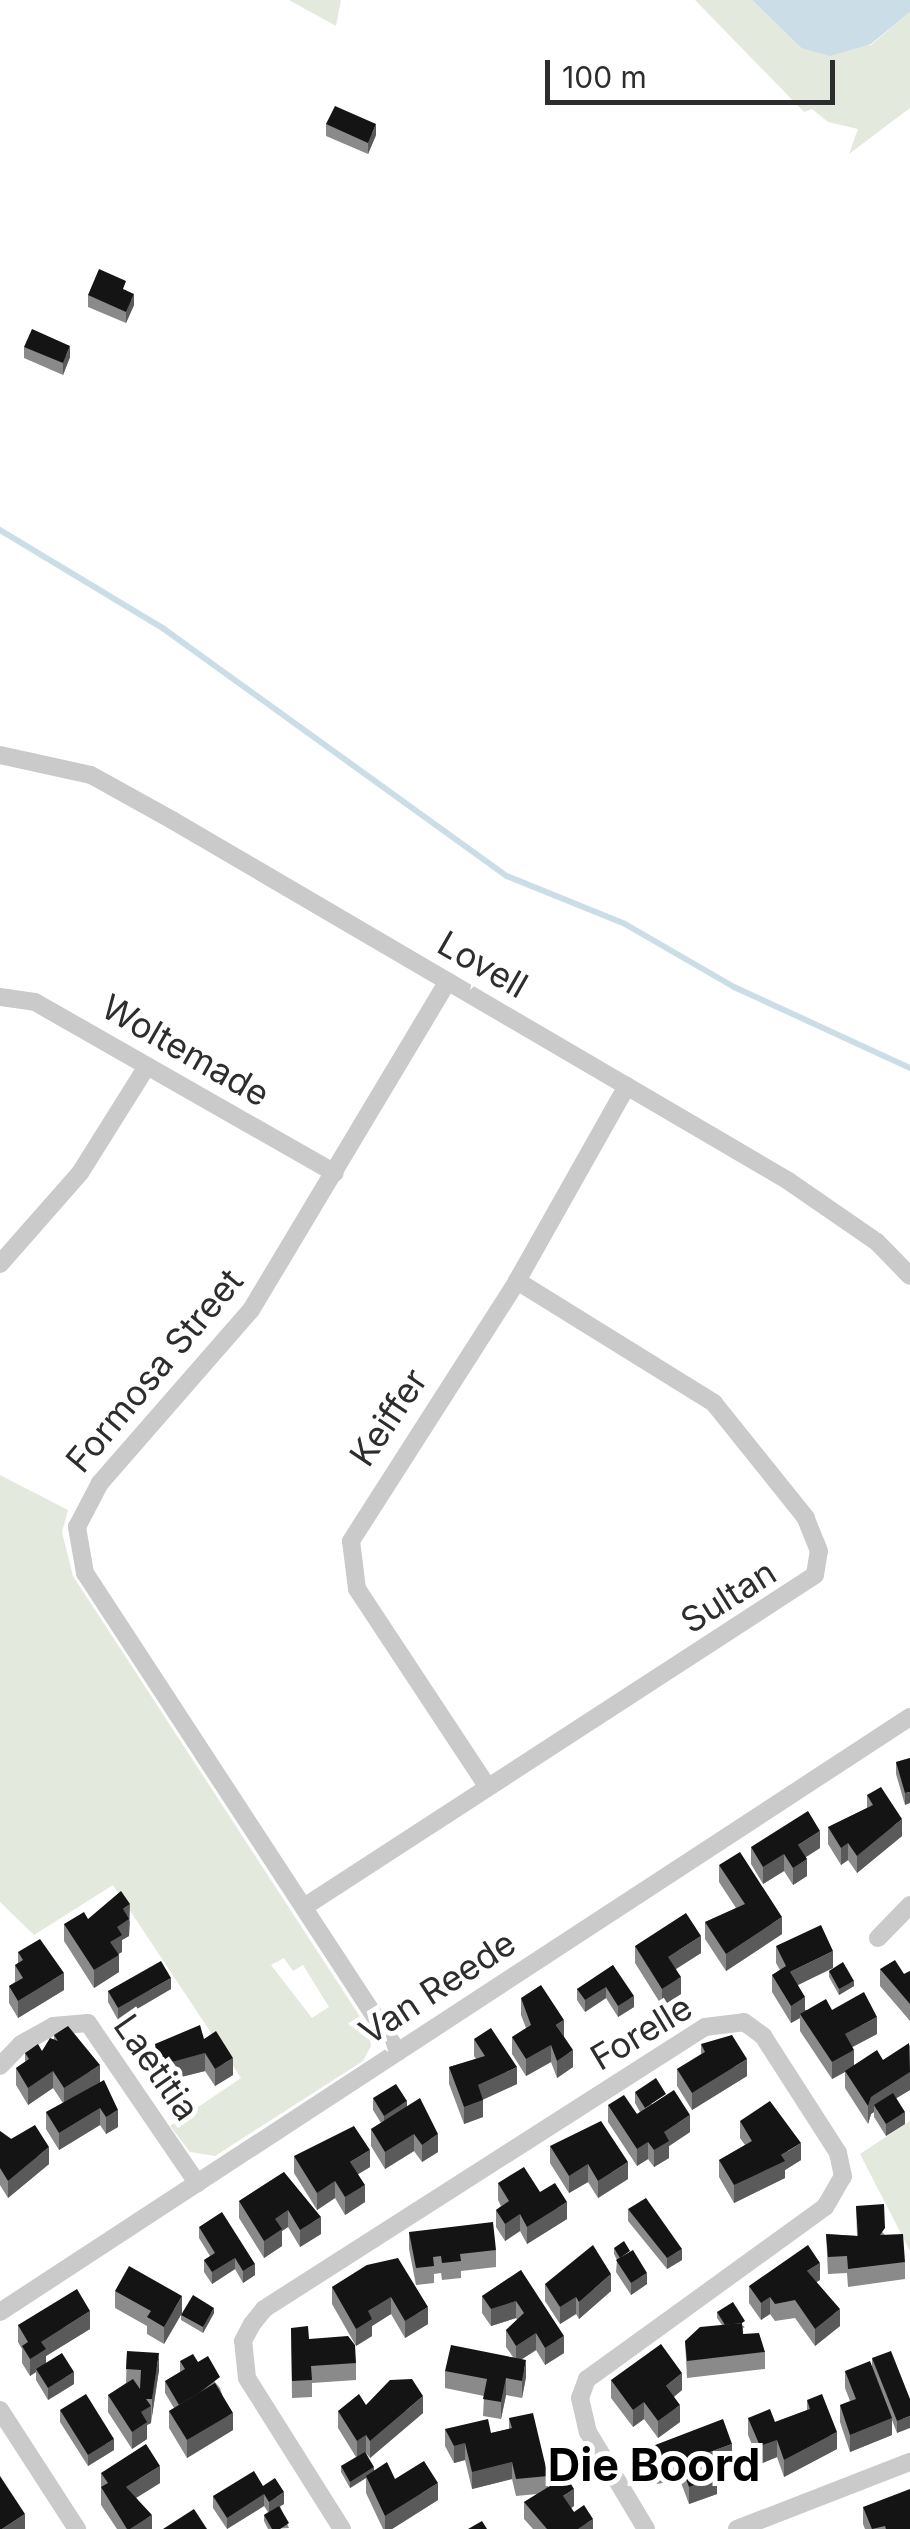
<!DOCTYPE html>
<html>
<head>
<meta charset="utf-8">
<style>
	body { margin:0 }
	#map { position:relative; width:910px; height:2529px; overflow:hidden; background:#fff; font-family:Inter,sans-serif }
	div>[style] { position:absolute }
	[style*='--x'] { left:calc(var(--x)*1px); top:calc(var(--y)*1px); width:calc(var(--w)*1px); rotate:calc(var(--a)*1deg) }
	.green>* { inset:0; background:#e4e9dd }
	.water>* { inset:0; background:#cbdee7 }
	.stream>* { height:6px; margin:-3px; padding:0 3px; transform-origin:3px; border-radius:3px; background:#cbdee7 }
	.street>* { height:18px; margin:-9px; padding:0 9px; transform-origin:9px; border-radius:9px; background:#cacaca }
	.wall>* { inset:0; background:#8a8a8a }
	.shaded-wall>* { inset:0; background:#5a5a5a }
	.building>* { inset:0; background:#141414 }
	span { translate:-50% -50%; white-space:nowrap; text-align:center; line-height:1.15; -webkit-text-stroke:10px #fff; paint-order:stroke }
	.street-label { font-size:35px; color:#2d2d2d }
	.district-label { font-size:45px; color:#000; font-weight:700 }
	.scale { position:absolute; left:545px; top:60px; width:290px; height:45px; box-sizing:border-box; border:5px solid #2d2d2d; border-top:0; padding-left:12px; font-size:30px; line-height:35px; white-space:nowrap; color:#2d2d2d; -webkit-text-stroke:8px #fff; paint-order:stroke }
</style>
</head>
<body>
<div id="map">
	<div class="green">
		<div style="clip-path:polygon(289px 0,341px 0,336px 26px)"></div>
		<div style="clip-path:polygon(695px 0,752px 0,801px 48px,871px 45px,910px 12px,910px 108px,849px 154px,858px 129px,828px 122px,812px 109px,804px 112px)"></div>
		<div style="clip-path:polygon(evenodd,0 1475px,68px 1510px,62px 1532px,73px 1576px,368px 2029px,371px 2046px,363px 2061px,215px 2156px,190px 2152px,170px 2126px,241px 2078px,113px 1885px,34px 1935px,0 1902px,0 1475px,284px 1958px,293px 1971px,303px 1965px,329px 2007px,312px 2018px,271px 1965px,284px 1958px)"></div>
		<div style="clip-path:polygon(910px 2121px,910px 2251px,860px 2154px)"></div>
	</div>
	<div class="water">
		<div style="clip-path:polygon(752px 0,910px 0,910px 12px,871px 44px,830px 56px,801px 48px)"></div>
	</div>
	<div class="stream">
		<div style="--x:0;--y:530;--w:192;--a:31.1"></div>
		<div style="--x:164;--y:629;--w:423;--a:35.8"></div>
		<div style="--x:507;--y:876;--w:127;--a:22.1"></div>
		<div style="--x:625;--y:924;--w:126;--a:30"></div>
		<div style="--x:734;--y:987;--w:194;--a:24.7"></div>
	</div>
	<div class="street">
		<div style="--x:0;--y:755;--w:93;--a:12.4"></div>
		<div style="--x:91;--y:775;--w:93;--a:29.1"></div>
		<div style="--x:172;--y:820;--w:713;--a:30.34"></div>
		<div style="--x:787;--y:1180;--w:109;--a:34.6"></div>
		<div style="--x:877;--y:1242;--w:47;--a:45.9"></div>
		<div style="--x:0;--y:997;--w:35;--a:8"></div>
		<div style="--x:35;--y:1002;--w:345;--a:29.7"></div>
		<div style="--x:0;--y:1264;--w:121;--a:-48.7"></div>
		<div style="--x:80;--y:1173;--w:126;--a:-57.9"></div>
		<div style="--x:487;--y:1786;--w:236;--a:-123.4"></div>
		<div style="--x:357;--y:1589;--w:48;--a:-97.1"></div>
		<div style="--x:351;--y:1541;--w:308;--a:-57.4"></div>
		<div style="--x:517;--y:1281;--w:224;--a:-60.6"></div>
		<div style="--x:304;--y:1907;--w:609;--a:-33.01"></div>
		<div style="--x:815;--y:1575;--w:24;--a:-81"></div>
		<div style="--x:819;--y:1551;--w:35;--a:-112"></div>
		<div style="--x:806;--y:1518;--w:147;--a:-128.7"></div>
		<div style="--x:714;--y:1403;--w:232;--a:-148.2"></div>
		<div style="--x:878;--y:1938;--w:46;--a:-45.9"></div>
		<div style="--x:398;--y:2052;--w:572;--a:-123.16"></div>
		<div style="--x:85;--y:1573;--w:47;--a:-99.9"></div>
		<div style="--x:77;--y:1527;--w:50;--a:-62.4"></div>
		<div style="--x:100;--y:1483;--w:230;--a:-48.9"></div>
		<div style="--x:251;--y:1310;--w:383;--a:-59.1"></div>
		<div style="--x:0;--y:2066;--w:30;--a:-46"></div>
		<div style="--x:21;--y:2044;--w:37;--a:-29"></div>
		<div style="--x:53;--y:2026;--w:35;--a:-5"></div>
		<div style="--x:88;--y:2023;--w:194;--a:55.7"></div>
		<div style="--x:0;--y:2312;--w:1087;--a:-33.18"></div>
		<div style="--x:0;--y:2410;--w:142;--a:57.1"></div>
		<div style="--x:342;--y:2529;--w:178;--a:-122.2"></div>
		<div style="--x:247;--y:2378;--w:37;--a:-96"></div>
		<div style="--x:243;--y:2341;--w:19;--a:-62"></div>
		<div style="--x:252;--y:2324;--w:19;--a:-51"></div>
		<div style="--x:264;--y:2309;--w:523;--a:-32.6"></div>
		<div style="--x:705;--y:2027;--w:39;--a:-7"></div>
		<div style="--x:744;--y:2022;--w:24;--a:36"></div>
		<div style="--x:763;--y:2036;--w:139;--a:57.3"></div>
		<div style="--x:838;--y:2153;--w:24;--a:78"></div>
		<div style="--x:843;--y:2176;--w:36;--a:120"></div>
		<div style="--x:825;--y:2207;--w:294;--a:144.1"></div>
		<div style="--x:587;--y:2379;--w:20;--a:110"></div>
		<div style="--x:580;--y:2398;--w:35;--a:77"></div>
		<div style="--x:588;--y:2432;--w:113;--a:59.1"></div>
		<div style="--x:737;--y:2529;--w:186;--a:-21.2"></div>
	</div>
	<div class="wall">
		<div style="clip-path:polygon(326px 124px,376px 135px,368px 154px,326px 136px)"></div>
		<div style="clip-path:polygon(126px 290px,134px 305px,126px 323px,88px 307px,88px 295px)"></div>
		<div style="clip-path:polygon(24px 347px,70px 357px,63px 375px,24px 358px)"></div>
		<div style="clip-path:polygon(910px 1758px,905px 1805px,896px 1774px,896px 1762px)"></div>
		<div style="clip-path:polygon(867px 1795px,902px 1836px,857px 1873px,848px 1860px,841px 1865px,828px 1844px,828px 1827px,867px 1808px)"></div>
		<div style="clip-path:polygon(751px 1847px,820px 1848px,806px 1857px,807px 1876px,793px 1885px,784px 1871px,763px 1884px,751px 1864px)"></div>
		<div style="clip-path:polygon(719px 1865px,782px 1934px,726px 1971px,705px 1939px,705px 1922px,736px 1908px,719px 1882px)"></div>
		<div style="clip-path:polygon(88px 1919px,130px 1921px,129px 1936px,122px 1940px,122px 1952px,118px 1954px,119px 1972px,94px 1988px,64px 1941px,64px 1924px)"></div>
		<div style="clip-path:polygon(635px 1946px,701px 1953px,676px 1969px,681px 1994px,662px 2006px,635px 1963px)"></div>
		<div style="clip-path:polygon(776px 1946px,798px 1985px,805px 2010px,832px 2010px,877px 2034px,852px 2047px,854px 2065px,883px 2060px,910px 2045px,910px 2090px,896px 2098px,905px 2124px,886px 2136px,874px 2117px,874px 2112px,871px 2114px,868px 2124px,845px 2088px,845px 2072px,832px 2079px,800px 2031px,800px 2018px,791px 2023px,772px 1992px,772px 1975px,780px 1970px,776px 1963px)"></div>
		<div style="clip-path:polygon(18px 1952px,64px 1990px,18px 2018px,9px 2003px,9px 1986px,15px 1982px,15px 1965px,18px 1963px)"></div>
		<div style="clip-path:polygon(613px 1965px,634px 2007px,618px 2017px,606px 1998px,585px 2012px,577px 2000px,577px 1989px)"></div>
		<div style="clip-path:polygon(880px 1969px,904px 1974px,910px 1971px,910px 2021px,880px 1986px)"></div>
		<div style="clip-path:polygon(829px 1971px,854px 1986px,839px 1995px,829px 1977px)"></div>
		<div style="clip-path:polygon(171px 1989px,118px 2020px,108px 2002px,108px 1991px)"></div>
		<div style="clip-path:polygon(521px 1998px,564px 2037px,573px 2067px,557px 2078px,551px 2062px,526px 2076px,512px 2054px,512px 2037px,526px 2028px,521px 2015px)"></div>
		<div style="clip-path:polygon(54px 2035px,100px 2082px,118px 2127px,106px 2134px,100px 2125px,59px 2150px,46px 2129px,46px 2112px,63px 2103px,53px 2088px,28px 2105px,16px 2085px,16px 2068px,25px 2062px,25px 2053px,42px 2051px,54px 2039px)"></div>
		<div style="clip-path:polygon(204px 2039px,233px 2075px,215px 2086px,205px 2071px,161px 2082px,155px 2061px,155px 2044px)"></div>
		<div style="clip-path:polygon(474px 2039px,517px 2084px,483px 2099px,483px 2117px,464px 2124px,449px 2084px,449px 2067px,476px 2059px,474px 2056px)"></div>
		<div style="clip-path:polygon(701px 2044px,747px 2076px,692px 2110px,677px 2086px,677px 2069px,701px 2054px)"></div>
		<div style="clip-path:polygon(635px 2092px,690px 2132px,669px 2146px,669px 2158px,654px 2167px,648px 2159px,637px 2166px,608px 2122px,608px 2105px,637px 2114px,640px 2112px,635px 2103px)"></div>
		<div style="clip-path:polygon(373px 2098px,407px 2106px,438px 2152px,422px 2162px,414px 2151px,385px 2169px,371px 2146px,371px 2129px,381px 2123px,373px 2110px)"></div>
		<div style="clip-path:polygon(740px 2121px,801px 2160px,785px 2170px,785px 2178px,734px 2203px,719px 2177px,719px 2160px,745px 2145px,740px 2138px)"></div>
		<div style="clip-path:polygon(0 2131px,49px 2164px,8px 2198px,0 2185px)"></div>
		<div style="clip-path:polygon(550px 2146px,628px 2179px,598px 2198px,588px 2182px,569px 2193px,550px 2163px)"></div>
		<div style="clip-path:polygon(294px 2156px,370px 2167px,358px 2174px,365px 2202px,345px 2215px,335px 2198px,317px 2210px,294px 2173px)"></div>
		<div style="clip-path:polygon(284px 2172px,321px 2234px,300px 2247px,288px 2227px,282px 2231px,282px 2246px,264px 2258px,239px 2218px,239px 2201px)"></div>
		<div style="clip-path:polygon(498px 2183px,540px 2192px,567px 2219px,527px 2244px,520px 2231px,505px 2241px,496px 2227px,496px 2210px,501px 2206px,498px 2200px)"></div>
		<div style="clip-path:polygon(856px 2206px,885px 2235px,905px 2262px,905px 2279px,848px 2287px,847px 2273px,828px 2274px,826px 2234px,857px 2236px)"></div>
		<div style="clip-path:polygon(628px 2209px,682px 2260px,667px 2269px,628px 2221px)"></div>
		<div style="clip-path:polygon(199px 2227px,255px 2275px,243px 2283px,235px 2269px,212px 2284px,204px 2272px,204px 2260px,210px 2256px,199px 2238px)"></div>
		<div style="clip-path:polygon(409px 2232px,496px 2250px,496px 2267px,461px 2271px,461px 2278px,442px 2280px,441px 2273px,434px 2274px,434px 2283px,416px 2285px,409px 2249px)"></div>
		<div style="clip-path:polygon(614px 2248px,647px 2284px,631px 2295px,616px 2272px,617px 2260px,614px 2254px)"></div>
		<div style="clip-path:polygon(367px 2265px,428px 2324px,405px 2338px,391px 2314px,372px 2326px,372px 2336px,356px 2346px,332px 2304px,332px 2287px)"></div>
		<div style="clip-path:polygon(521px 2270px,564px 2353px,545px 2365px,536px 2350px,522px 2359px,526px 2377px,522px 2398px,506px 2395px,501px 2419px,483px 2416px,484px 2396px,445px 2388px,445px 2371px,513px 2357px,506px 2347px,506px 2330px,517px 2320px,516px 2318px,491px 2326px,482px 2313px,482px 2296px)"></div>
		<div style="clip-path:polygon(820px 2280px,816px 2282px,840px 2326px,815px 2346px,795px 2318px,775px 2321px,770px 2314px,761px 2320px,749px 2303px,749px 2286px)"></div>
		<div style="clip-path:polygon(545px 2284px,611px 2291px,579px 2319px,576px 2314px,560px 2324px,545px 2301px)"></div>
		<div style="clip-path:polygon(115px 2291px,182px 2313px,164px 2344px,147px 2334px,147px 2326px,115px 2308px)"></div>
		<div style="clip-path:polygon(717px 2312px,745px 2327px,743px 2328px,743px 2334px,765px 2352px,765px 2369px,687px 2378px,685px 2341px,722px 2325px,717px 2318px)"></div>
		<div style="clip-path:polygon(214px 2313px,203px 2333px,181px 2320px,181px 2315px)"></div>
		<div style="clip-path:polygon(18px 2325px,90px 2329px,46px 2356px,46px 2363px,74px 2384px,48px 2400px,36px 2380px,36px 2372px,30px 2376px,22px 2363px,22px 2349px,18px 2342px)"></div>
		<div style="clip-path:polygon(291px 2328px,309px 2339px,356px 2363px,356px 2380px,312px 2383px,312px 2397px,292px 2398px)"></div>
		<div style="clip-path:polygon(127px 2351px,159px 2370px,151px 2423px,147px 2425px,147px 2439px,132px 2449px,108px 2412px,108px 2395px,126px 2383px)"></div>
		<div style="clip-path:polygon(872px 2358px,910px 2399px,897px 2433px,892px 2420px,892px 2435px,850px 2452px,840px 2422px,840px 2405px,850px 2401px,845px 2388px,845px 2371px,872px 2367px)"></div>
		<div style="clip-path:polygon(180px 2361px,198px 2362px,220px 2388px,233px 2430px,187px 2458px,169px 2428px,169px 2411px,174px 2408px,165px 2393px,165px 2381px,180px 2372px)"></div>
		<div style="clip-path:polygon(611px 2380px,682px 2390px,674px 2397px,680px 2422px,658px 2438px,644px 2419px,633px 2427px,611px 2398px)"></div>
		<div style="clip-path:polygon(807px 2400px,837px 2449px,784px 2477px,777px 2457px,760px 2464px,748px 2435px,748px 2418px,775px 2422px,807px 2410px)"></div>
		<div style="clip-path:polygon(366px 2405px,423px 2413px,370px 2458px,366px 2453px,374px 2470px,438px 2500px,392px 2529px,383px 2529px,366px 2493px,366px 2478px,350px 2488px,341px 2472px,341px 2466px,356px 2457px,338px 2428px,338px 2411px)"></div>
		<div style="clip-path:polygon(60px 2410px,114px 2450px,88px 2466px,60px 2422px)"></div>
		<div style="clip-path:polygon(509px 2418px,548px 2476px,548px 2488px,574px 2506px,571px 2508px,574px 2512px,593px 2529px,533px 2529px,524px 2519px,524px 2502px,537px 2494px,516px 2496px,512px 2479px,472px 2489px,465px 2460px,454px 2463px,445px 2446px,445px 2429px,491px 2433px,509px 2429px)"></div>
		<div style="clip-path:polygon(650px 2447px,732px 2461px,714px 2468px,717px 2494px,689px 2504px,680px 2480px,657px 2484px,650px 2464px)"></div>
		<div style="clip-path:polygon(101px 2473px,160px 2483px,136px 2498px,152px 2529px,117px 2529px,101px 2505px)"></div>
		<div style="clip-path:polygon(263px 2486px,284px 2504px,280px 2506px,289px 2528px,268px 2529px,264px 2521px,264px 2515px,268px 2512px,264px 2506px,227px 2529px,213px 2508px,213px 2496px)"></div>
		<div style="clip-path:polygon(863px 2507px,910px 2529px,865px 2529px,863px 2524px)"></div>
	</div>
	<div class="shaded-wall">
		<div style="clip-path:polygon(376px 124px,376px 135px,368px 154px,368px 143px)"></div>
		<div style="clip-path:polygon(134px 294px,134px 305px,126px 323px,126px 312px)"></div>
		<div style="clip-path:polygon(70px 346px,70px 357px,63px 375px,63px 363px)"></div>
		<div style="clip-path:polygon(910px 1792px,910px 1803px,905px 1805px,905px 1793px)"></div>
		<div style="clip-path:polygon(902px 1819px,902px 1836px,857px 1873px,857px 1856px)"></div>
		<div style="clip-path:polygon(820px 1831px,820px 1848px,798px 1862px,798px 1845px)"></div>
		<div style="clip-path:polygon(848px 1843px,848px 1860px,841px 1865px,841px 1848px)"></div>
		<div style="clip-path:polygon(784px 1854px,784px 1871px,763px 1884px,763px 1867px)"></div>
		<div style="clip-path:polygon(807px 1859px,807px 1876px,793px 1885px,793px 1868px)"></div>
		<div style="clip-path:polygon(130px 1904px,129px 1936px,122px 1940px,122px 1952px,110px 1959px,110px 1942px,123px 1909px)"></div>
		<div style="clip-path:polygon(782px 1917px,782px 1934px,726px 1971px,726px 1954px)"></div>
		<div style="clip-path:polygon(701px 1936px,701px 1953px,668px 1974px,668px 1957px)"></div>
		<div style="clip-path:polygon(833px 1951px,833px 1968px,790px 1989px,790px 1972px)"></div>
		<div style="clip-path:polygon(119px 1955px,119px 1972px,94px 1988px,94px 1970px)"></div>
		<div style="clip-path:polygon(64px 1973px,64px 1990px,18px 2018px,18px 2001px)"></div>
		<div style="clip-path:polygon(681px 1977px,681px 1994px,662px 2006px,662px 1989px)"></div>
		<div style="clip-path:polygon(171px 1978px,171px 1989px,118px 2020px,118px 2008px)"></div>
		<div style="clip-path:polygon(854px 1981px,854px 1986px,839px 1995px,839px 1989px)"></div>
		<div style="clip-path:polygon(606px 1987px,606px 1998px,585px 2012px,585px 2000px)"></div>
		<div style="clip-path:polygon(634px 1996px,634px 2007px,618px 2017px,618px 2006px)"></div>
		<div style="clip-path:polygon(805px 1997px,805px 2014px,800px 2014px,800px 2018px,791px 2023px,791px 2006px)"></div>
		<div style="clip-path:polygon(877px 2017px,877px 2034px,845px 2051px,845px 2034px)"></div>
		<div style="clip-path:polygon(564px 2020px,564px 2037px,556px 2025px)"></div>
		<div style="clip-path:polygon(551px 2045px,551px 2062px,526px 2076px,526px 2059px)"></div>
		<div style="clip-path:polygon(573px 2050px,573px 2067px,557px 2078px,557px 2061px)"></div>
		<div style="clip-path:polygon(854px 2050px,854px 2067px,832px 2079px,832px 2062px)"></div>
		<div style="clip-path:polygon(205px 2053px,205px 2071px,161px 2082px,161px 2065px)"></div>
		<div style="clip-path:polygon(233px 2058px,233px 2075px,215px 2086px,215px 2069px)"></div>
		<div style="clip-path:polygon(747px 2059px,747px 2076px,692px 2110px,692px 2093px)"></div>
		<div style="clip-path:polygon(100px 2065px,100px 2082px,64px 2105px,64px 2088px)"></div>
		<div style="clip-path:polygon(517px 2067px,517px 2084px,478px 2102px,478px 2085px)"></div>
		<div style="clip-path:polygon(53px 2071px,53px 2088px,28px 2105px,28px 2088px)"></div>
		<div style="clip-path:polygon(910px 2072px,910px 2090px,877px 2110px,874px 2105px,874px 2112px,871px 2114px,868px 2124px,868px 2106px,871px 2097px)"></div>
		<div style="clip-path:polygon(483px 2100px,483px 2117px,464px 2124px,464px 2107px)"></div>
		<div style="clip-path:polygon(407px 2101px,407px 2113px,384px 2127px,384px 2116px)"></div>
		<div style="clip-path:polygon(100px 2108px,100px 2125px,59px 2150px,59px 2133px)"></div>
		<div style="clip-path:polygon(118px 2110px,118px 2127px,106px 2134px,106px 2117px)"></div>
		<div style="clip-path:polygon(905px 2112px,905px 2124px,886px 2136px,886px 2124px)"></div>
		<div style="clip-path:polygon(690px 2115px,690px 2132px,669px 2146px,669px 2158px,654px 2167px,654px 2150px,664px 2132px)"></div>
		<div style="clip-path:polygon(414px 2134px,414px 2151px,385px 2169px,385px 2152px)"></div>
		<div style="clip-path:polygon(438px 2134px,438px 2152px,422px 2162px,422px 2145px)"></div>
		<div style="clip-path:polygon(648px 2142px,648px 2159px,637px 2166px,637px 2149px)"></div>
		<div style="clip-path:polygon(801px 2143px,801px 2160px,785px 2170px,785px 2178px,734px 2203px,734px 2185px)"></div>
		<div style="clip-path:polygon(49px 2147px,49px 2164px,8px 2198px,8px 2181px)"></div>
		<div style="clip-path:polygon(370px 2150px,370px 2167px,350px 2179px,350px 2162px)"></div>
		<div style="clip-path:polygon(628px 2162px,628px 2179px,598px 2198px,598px 2181px)"></div>
		<div style="clip-path:polygon(588px 2164px,588px 2182px,569px 2193px,569px 2176px)"></div>
		<div style="clip-path:polygon(335px 2181px,335px 2198px,317px 2210px,317px 2193px)"></div>
		<div style="clip-path:polygon(365px 2185px,365px 2202px,345px 2215px,345px 2197px)"></div>
		<div style="clip-path:polygon(567px 2202px,567px 2219px,527px 2244px,527px 2227px)"></div>
		<div style="clip-path:polygon(288px 2210px,288px 2227px,282px 2231px,282px 2246px,264px 2258px,264px 2241px,275px 2219px)"></div>
		<div style="clip-path:polygon(520px 2214px,520px 2231px,505px 2241px,505px 2224px)"></div>
		<div style="clip-path:polygon(321px 2217px,321px 2234px,300px 2247px,300px 2230px)"></div>
		<div style="clip-path:polygon(682px 2249px,682px 2260px,667px 2269px,667px 2258px)"></div>
		<div style="clip-path:polygon(235px 2258px,235px 2269px,212px 2284px,212px 2272px)"></div>
		<div style="clip-path:polygon(820px 2263px,820px 2280px,807px 2288px,807px 2271px)"></div>
		<div style="clip-path:polygon(255px 2264px,255px 2275px,243px 2283px,243px 2271px)"></div>
		<div style="clip-path:polygon(647px 2273px,647px 2284px,631px 2295px,631px 2283px)"></div>
		<div style="clip-path:polygon(611px 2274px,611px 2291px,579px 2319px,579px 2302px)"></div>
		<div style="clip-path:polygon(182px 2296px,182px 2313px,164px 2344px,164px 2327px)"></div>
		<div style="clip-path:polygon(391px 2297px,391px 2314px,372px 2326px,372px 2336px,356px 2346px,356px 2329px,368px 2311px)"></div>
		<div style="clip-path:polygon(576px 2297px,576px 2314px,560px 2324px,560px 2307px)"></div>
		<div style="clip-path:polygon(770px 2297px,770px 2314px,761px 2320px,761px 2303px)"></div>
		<div style="clip-path:polygon(516px 2301px,516px 2318px,491px 2326px,491px 2309px)"></div>
		<div style="clip-path:polygon(428px 2307px,428px 2324px,405px 2338px,405px 2321px)"></div>
		<div style="clip-path:polygon(214px 2308px,214px 2313px,203px 2333px,203px 2327px)"></div>
		<div style="clip-path:polygon(840px 2309px,840px 2326px,815px 2346px,815px 2329px)"></div>
		<div style="clip-path:polygon(90px 2311px,90px 2329px,46px 2356px,46px 2367px,36px 2369px,36px 2372px,30px 2376px,30px 2359px,41px 2342px)"></div>
		<div style="clip-path:polygon(536px 2333px,536px 2350px,516px 2363px,516px 2346px)"></div>
		<div style="clip-path:polygon(564px 2336px,564px 2353px,545px 2365px,545px 2348px)"></div>
		<div style="clip-path:polygon(159px 2353px,159px 2370px,152px 2416px,152px 2399px)"></div>
		<div style="clip-path:polygon(526px 2360px,526px 2377px,522px 2398px,522px 2381px)"></div>
		<div style="clip-path:polygon(74px 2372px,74px 2384px,48px 2400px,48px 2388px)"></div>
		<div style="clip-path:polygon(682px 2373px,682px 2390px,666px 2403px,666px 2386px)"></div>
		<div style="clip-path:polygon(506px 2378px,506px 2395px,501px 2419px,501px 2402px)"></div>
		<div style="clip-path:polygon(423px 2396px,423px 2413px,370px 2458px,370px 2441px)"></div>
		<div style="clip-path:polygon(644px 2402px,644px 2419px,633px 2427px,633px 2410px)"></div>
		<div style="clip-path:polygon(680px 2405px,680px 2422px,658px 2438px,658px 2421px)"></div>
		<div style="clip-path:polygon(151px 2406px,151px 2423px,147px 2425px,147px 2439px,132px 2449px,132px 2432px,141px 2412px)"></div>
		<div style="clip-path:polygon(233px 2413px,233px 2430px,187px 2458px,187px 2440px)"></div>
		<div style="clip-path:polygon(910px 2416px,910px 2428px,897px 2433px,897px 2421px)"></div>
		<div style="clip-path:polygon(892px 2418px,892px 2435px,850px 2452px,850px 2435px)"></div>
		<div style="clip-path:polygon(837px 2432px,837px 2449px,784px 2477px,784px 2460px)"></div>
		<div style="clip-path:polygon(366px 2435px,366px 2452px,357px 2458px,357px 2441px)"></div>
		<div style="clip-path:polygon(114px 2439px,114px 2450px,88px 2466px,88px 2455px)"></div>
		<div style="clip-path:polygon(777px 2440px,777px 2457px,760px 2464px,760px 2446px)"></div>
		<div style="clip-path:polygon(465px 2443px,465px 2460px,454px 2463px,454px 2446px)"></div>
		<div style="clip-path:polygon(732px 2444px,732px 2461px,696px 2474px,696px 2457px)"></div>
		<div style="clip-path:polygon(512px 2462px,512px 2479px,472px 2489px,472px 2472px)"></div>
		<div style="clip-path:polygon(160px 2466px,160px 2483px,126px 2504px,126px 2487px)"></div>
		<div style="clip-path:polygon(374px 2467px,374px 2473px,350px 2488px,350px 2482px)"></div>
		<div style="clip-path:polygon(717px 2477px,717px 2494px,689px 2504px,689px 2487px)"></div>
		<div style="clip-path:polygon(438px 2483px,438px 2500px,392px 2529px,385px 2529px,385px 2516px)"></div>
		<div style="clip-path:polygon(574px 2489px,574px 2506px,563px 2513px,563px 2496px)"></div>
		<div style="clip-path:polygon(284px 2492px,284px 2504px,269px 2513px,269px 2502px)"></div>
		<div style="clip-path:polygon(264px 2494px,264px 2506px,227px 2529px,227px 2518px)"></div>
		<div style="clip-path:polygon(25px 2514px,25px 2529px,2px 2529px)"></div>
		<div style="clip-path:polygon(152px 2515px,152px 2529px,130px 2529px)"></div>
		<div style="clip-path:polygon(593px 2519px,593px 2529px,578px 2529px)"></div>
	</div>
	<div class="building">
		<div style="clip-path:polygon(335px 106px,376px 124px,368px 143px,326px 124px)"></div>
		<div style="clip-path:polygon(99px 269px,126px 281px,123px 289px,134px 294px,126px 312px,88px 295px)"></div>
		<div style="clip-path:polygon(32px 329px,70px 346px,63px 363px,24px 347px)"></div>
		<div style="clip-path:polygon(910px 1758px,910px 1792px,905px 1793px,896px 1762px)"></div>
		<div style="clip-path:polygon(881px 1787px,902px 1819px,857px 1856px,848px 1843px,841px 1848px,828px 1827px,873px 1805px,867px 1795px)"></div>
		<div style="clip-path:polygon(808px 1811px,820px 1831px,798px 1845px,807px 1859px,793px 1868px,784px 1854px,763px 1867px,751px 1847px)"></div>
		<div style="clip-path:polygon(740px 1852px,782px 1917px,726px 1954px,705px 1922px,745px 1904px,719px 1865px)"></div>
		<div style="clip-path:polygon(121px 1891px,130px 1904px,123px 1909px,129px 1919px,117px 1927px,122px 1935px,110px 1942px,119px 1955px,94px 1970px,64px 1924px,84px 1912px,88px 1919px)"></div>
		<div style="clip-path:polygon(686px 1913px,701px 1936px,668px 1957px,681px 1977px,662px 1989px,635px 1946px)"></div>
		<div style="clip-path:polygon(821px 1925px,833px 1951px,790px 1972px,805px 1997px,791px 2006px,772px 1975px,786px 1966px,776px 1946px)"></div>
		<div style="clip-path:polygon(40px 1939px,64px 1973px,18px 2001px,9px 1986px,23px 1978px,15px 1965px,23px 1960px,18px 1952px)"></div>
		<div style="clip-path:polygon(895px 1960px,904px 1974px,910px 1971px,910px 2004px,880px 1969px)"></div>
		<div style="clip-path:polygon(161px 1961px,171px 1978px,118px 2008px,108px 1991px)"></div>
		<div style="clip-path:polygon(843px 1962px,854px 1981px,839px 1989px,829px 1971px)"></div>
		<div style="clip-path:polygon(613px 1965px,634px 1996px,618px 2006px,606px 1987px,585px 2000px,577px 1989px)"></div>
		<div style="clip-path:polygon(541px 1985px,564px 2020px,556px 2025px,573px 2050px,557px 2061px,551px 2045px,526px 2059px,512px 2037px,531px 2025px,521px 1998px)"></div>
		<div style="clip-path:polygon(864px 1992px,877px 2017px,845px 2034px,854px 2050px,832px 2062px,800px 2014px,826px 1999px,832px 2010px)"></div>
		<div style="clip-path:polygon(200px 2025px,204px 2039px,216px 2031px,233px 2058px,215px 2069px,205px 2053px,161px 2065px,155px 2044px)"></div>
		<div style="clip-path:polygon(68px 2026px,100px 2065px,64px 2088px,53px 2071px,28px 2088px,16px 2068px,29px 2059px,25px 2053px,38px 2044px,42px 2051px,50px 2038px,58px 2041px,54px 2035px)"></div>
		<div style="clip-path:polygon(491px 2028px,517px 2067px,478px 2085px,483px 2100px,464px 2107px,449px 2067px,485px 2056px,474px 2039px)"></div>
		<div style="clip-path:polygon(732px 2035px,747px 2059px,692px 2093px,677px 2069px,705px 2052px,701px 2044px)"></div>
		<div style="clip-path:polygon(909px 2043px,910px 2072px,871px 2097px,868px 2106px,845px 2071px,877px 2050px,883px 2060px)"></div>
		<div style="clip-path:polygon(656px 2078px,666px 2094px,645px 2108px,635px 2092px)"></div>
		<div style="clip-path:polygon(104px 2080px,118px 2110px,106px 2117px,100px 2108px,59px 2133px,46px 2112px)"></div>
		<div style="clip-path:polygon(396px 2084px,407px 2101px,384px 2116px,373px 2098px)"></div>
		<div style="clip-path:polygon(674px 2090px,690px 2115px,664px 2132px,669px 2141px,654px 2150px,648px 2142px,637px 2149px,608px 2105px,624px 2095px,637px 2114px)"></div>
		<div style="clip-path:polygon(893px 2093px,905px 2112px,886px 2124px,874px 2105px)"></div>
		<div style="clip-path:polygon(420px 2098px,438px 2134px,422px 2145px,414px 2134px,385px 2152px,371px 2129px)"></div>
		<div style="clip-path:polygon(770px 2101px,801px 2143px,781px 2155px,785px 2161px,734px 2185px,719px 2160px,752px 2141px,740px 2121px)"></div>
		<div style="clip-path:polygon(601px 2121px,628px 2162px,598px 2181px,588px 2164px,569px 2176px,550px 2146px)"></div>
		<div style="clip-path:polygon(35px 2125px,49px 2147px,8px 2181px,0 2168px,0 2131px,11px 2139px)"></div>
		<div style="clip-path:polygon(354px 2126px,370px 2150px,350px 2162px,365px 2185px,345px 2197px,335px 2181px,317px 2193px,294px 2156px)"></div>
		<div style="clip-path:polygon(524px 2167px,540px 2192px,555px 2183px,567px 2202px,527px 2227px,520px 2214px,505px 2224px,496px 2210px,509px 2201px,498px 2183px)"></div>
		<div style="clip-path:polygon(284px 2172px,321px 2217px,300px 2230px,288px 2210px,275px 2219px,282px 2229px,264px 2241px,239px 2201px)"></div>
		<div style="clip-path:polygon(646px 2198px,682px 2249px,667px 2258px,628px 2209px)"></div>
		<div style="clip-path:polygon(884px 2204px,885px 2228px,880px 2235px,903px 2234px,905px 2262px,848px 2269px,847px 2256px,828px 2257px,826px 2234px,858px 2236px,856px 2206px)"></div>
		<div style="clip-path:polygon(222px 2212px,255px 2264px,243px 2271px,235px 2258px,212px 2272px,204px 2260px,215px 2253px,199px 2227px)"></div>
		<div style="clip-path:polygon(493px 2222px,496px 2250px,460px 2254px,461px 2261px,442px 2263px,441px 2256px,433px 2257px,434px 2266px,416px 2268px,409px 2232px)"></div>
		<div style="clip-path:polygon(624px 2241px,630px 2251px,620px 2258px,614px 2248px)"></div>
		<div style="clip-path:polygon(593px 2245px,611px 2274px,579px 2302px,576px 2297px,560px 2307px,545px 2284px)"></div>
		<div style="clip-path:polygon(808px 2245px,820px 2263px,807px 2271px,840px 2309px,815px 2329px,795px 2300px,775px 2304px,770px 2297px,761px 2303px,749px 2286px)"></div>
		<div style="clip-path:polygon(633px 2250px,647px 2273px,631px 2283px,616px 2260px)"></div>
		<div style="clip-path:polygon(398px 2258px,428px 2307px,405px 2321px,391px 2297px,368px 2311px,372px 2319px,356px 2329px,332px 2287px,367px 2265px)"></div>
		<div style="clip-path:polygon(129px 2266px,182px 2296px,164px 2327px,147px 2317px,151px 2311px,115px 2291px)"></div>
		<div style="clip-path:polygon(521px 2270px,564px 2336px,545px 2348px,536px 2333px,516px 2346px,506px 2330px,524px 2313px,516px 2301px,491px 2309px,482px 2296px)"></div>
		<div style="clip-path:polygon(77px 2289px,90px 2311px,41px 2342px,46px 2349px,30px 2359px,22px 2346px,28px 2342px,18px 2325px)"></div>
		<div style="clip-path:polygon(193px 2295px,214px 2308px,203px 2327px,181px 2315px)"></div>
		<div style="clip-path:polygon(733px 2302px,745px 2321px,742px 2323px,725px 2325px,717px 2312px)"></div>
		<div style="clip-path:polygon(742px 2323px,743px 2334px,759px 2333px,765px 2352px,687px 2361px,685px 2341px,700px 2327px)"></div>
		<div style="clip-path:polygon(308px 2326px,309px 2339px,348px 2336px,355px 2345px,356px 2363px,311px 2366px,312px 2380px,292px 2381px,291px 2328px)"></div>
		<div style="clip-path:polygon(661px 2344px,682px 2373px,666px 2386px,680px 2405px,658px 2421px,644px 2402px,633px 2410px,611px 2380px)"></div>
		<div style="clip-path:polygon(451px 2345px,526px 2360px,522px 2381px,506px 2378px,501px 2402px,483px 2399px,487px 2379px,445px 2371px)"></div>
		<div style="clip-path:polygon(127px 2351px,159px 2353px,152px 2399px,146px 2399px,151px 2406px,141px 2412px,147px 2422px,132px 2432px,108px 2395px,133px 2379px,140px 2389px,141px 2370px,126px 2369px)"></div>
		<div style="clip-path:polygon(891px 2351px,910px 2399px,910px 2416px,897px 2421px,872px 2358px)"></div>
		<div style="clip-path:polygon(62px 2353px,74px 2372px,48px 2388px,36px 2369px)"></div>
		<div style="clip-path:polygon(193px 2354px,198px 2362px,208px 2356px,220px 2377px,199px 2393px,179px 2405px,165px 2381px,185px 2369px,180px 2361px)"></div>
		<div style="clip-path:polygon(870px 2361px,892px 2418px,850px 2435px,840px 2405px,856px 2399px,845px 2371px)"></div>
		<div style="clip-path:polygon(412px 2379px,423px 2396px,370px 2441px,366px 2435px,357px 2441px,338px 2411px,359px 2394px,366px 2405px,390px 2380px)"></div>
		<div style="clip-path:polygon(215px 2383px,233px 2413px,187px 2440px,169px 2411px)"></div>
		<div style="clip-path:polygon(86px 2394px,114px 2439px,88px 2455px,60px 2410px)"></div>
		<div style="clip-path:polygon(822px 2394px,837px 2432px,784px 2460px,777px 2440px,760px 2446px,748px 2418px,770px 2409px,775px 2422px,810px 2409px,807px 2400px)"></div>
		<div style="clip-path:polygon(533px 2413px,548px 2476px,516px 2479px,512px 2462px,472px 2472px,465px 2443px,454px 2446px,445px 2429px,488px 2419px,491px 2433px,512px 2428px,509px 2418px)"></div>
		<div style="clip-path:polygon(723px 2419px,732px 2444px,696px 2457px,699px 2465px,711px 2461px,717px 2477px,689px 2487px,680px 2463px,657px 2466px,650px 2447px)"></div>
		<div style="clip-path:polygon(146px 2444px,160px 2466px,126px 2487px,152px 2515px,130px 2529px,127px 2529px,101px 2487px,108px 2483px,101px 2473px)"></div>
		<div style="clip-path:polygon(365px 2452px,374px 2467px,350px 2482px,341px 2466px)"></div>
		<div style="clip-path:polygon(424px 2461px,438px 2483px,385px 2516px,366px 2476px,387px 2462px,395px 2479px)"></div>
		<div style="clip-path:polygon(254px 2471px,263px 2486px,275px 2478px,284px 2492px,269px 2502px,264px 2494px,227px 2518px,213px 2496px)"></div>
		<div style="clip-path:polygon(0 2476px,25px 2514px,2px 2529px,0 2529px)"></div>
		<div style="clip-path:polygon(566px 2476px,574px 2489px,563px 2496px,574px 2512px,584px 2505px,593px 2519px,578px 2529px,547px 2529px,524px 2502px)"></div>
		<div style="clip-path:polygon(910px 2489px,910px 2529px,886px 2529px,885px 2526px,872px 2529px,863px 2507px)"></div>
		<div style="clip-path:polygon(279px 2506px,289px 2523px,280px 2529px,272px 2529px,264px 2515px)"></div>
		<div style="clip-path:polygon(194px 2509px,207px 2529px,163px 2529px)"></div>
		<div style="clip-path:polygon(482px 2521px,487px 2529px,468px 2529px)"></div>
	</div>
	<div class="street-label">
		<span style="left:483px;top:964px;rotate:30deg">Lovell</span>
		<span style="left:186px;top:1050px;rotate:30deg">Woltemade</span>
		<span style="left:154px;top:1370px;rotate:-50deg">Formosa Street</span>
		<span style="left:388px;top:1417px;rotate:-56deg">Keiffer</span>
		<span style="left:728px;top:1596px;rotate:-32deg">Sultan</span>
		<span style="left:437px;top:1987px;rotate:-33deg">Van Reede</span>
		<span style="left:641px;top:2032px;rotate:-31deg">Forelle</span>
		<span style="left:157px;top:2067px;rotate:55deg">Laetitia</span>
	</div>
	<div class="district-label">
		<span style="left:654px;top:2465px">Die Boord</span>
	</div>
	<div class="scale">100 m</div>
</div>
</body>
</html>
